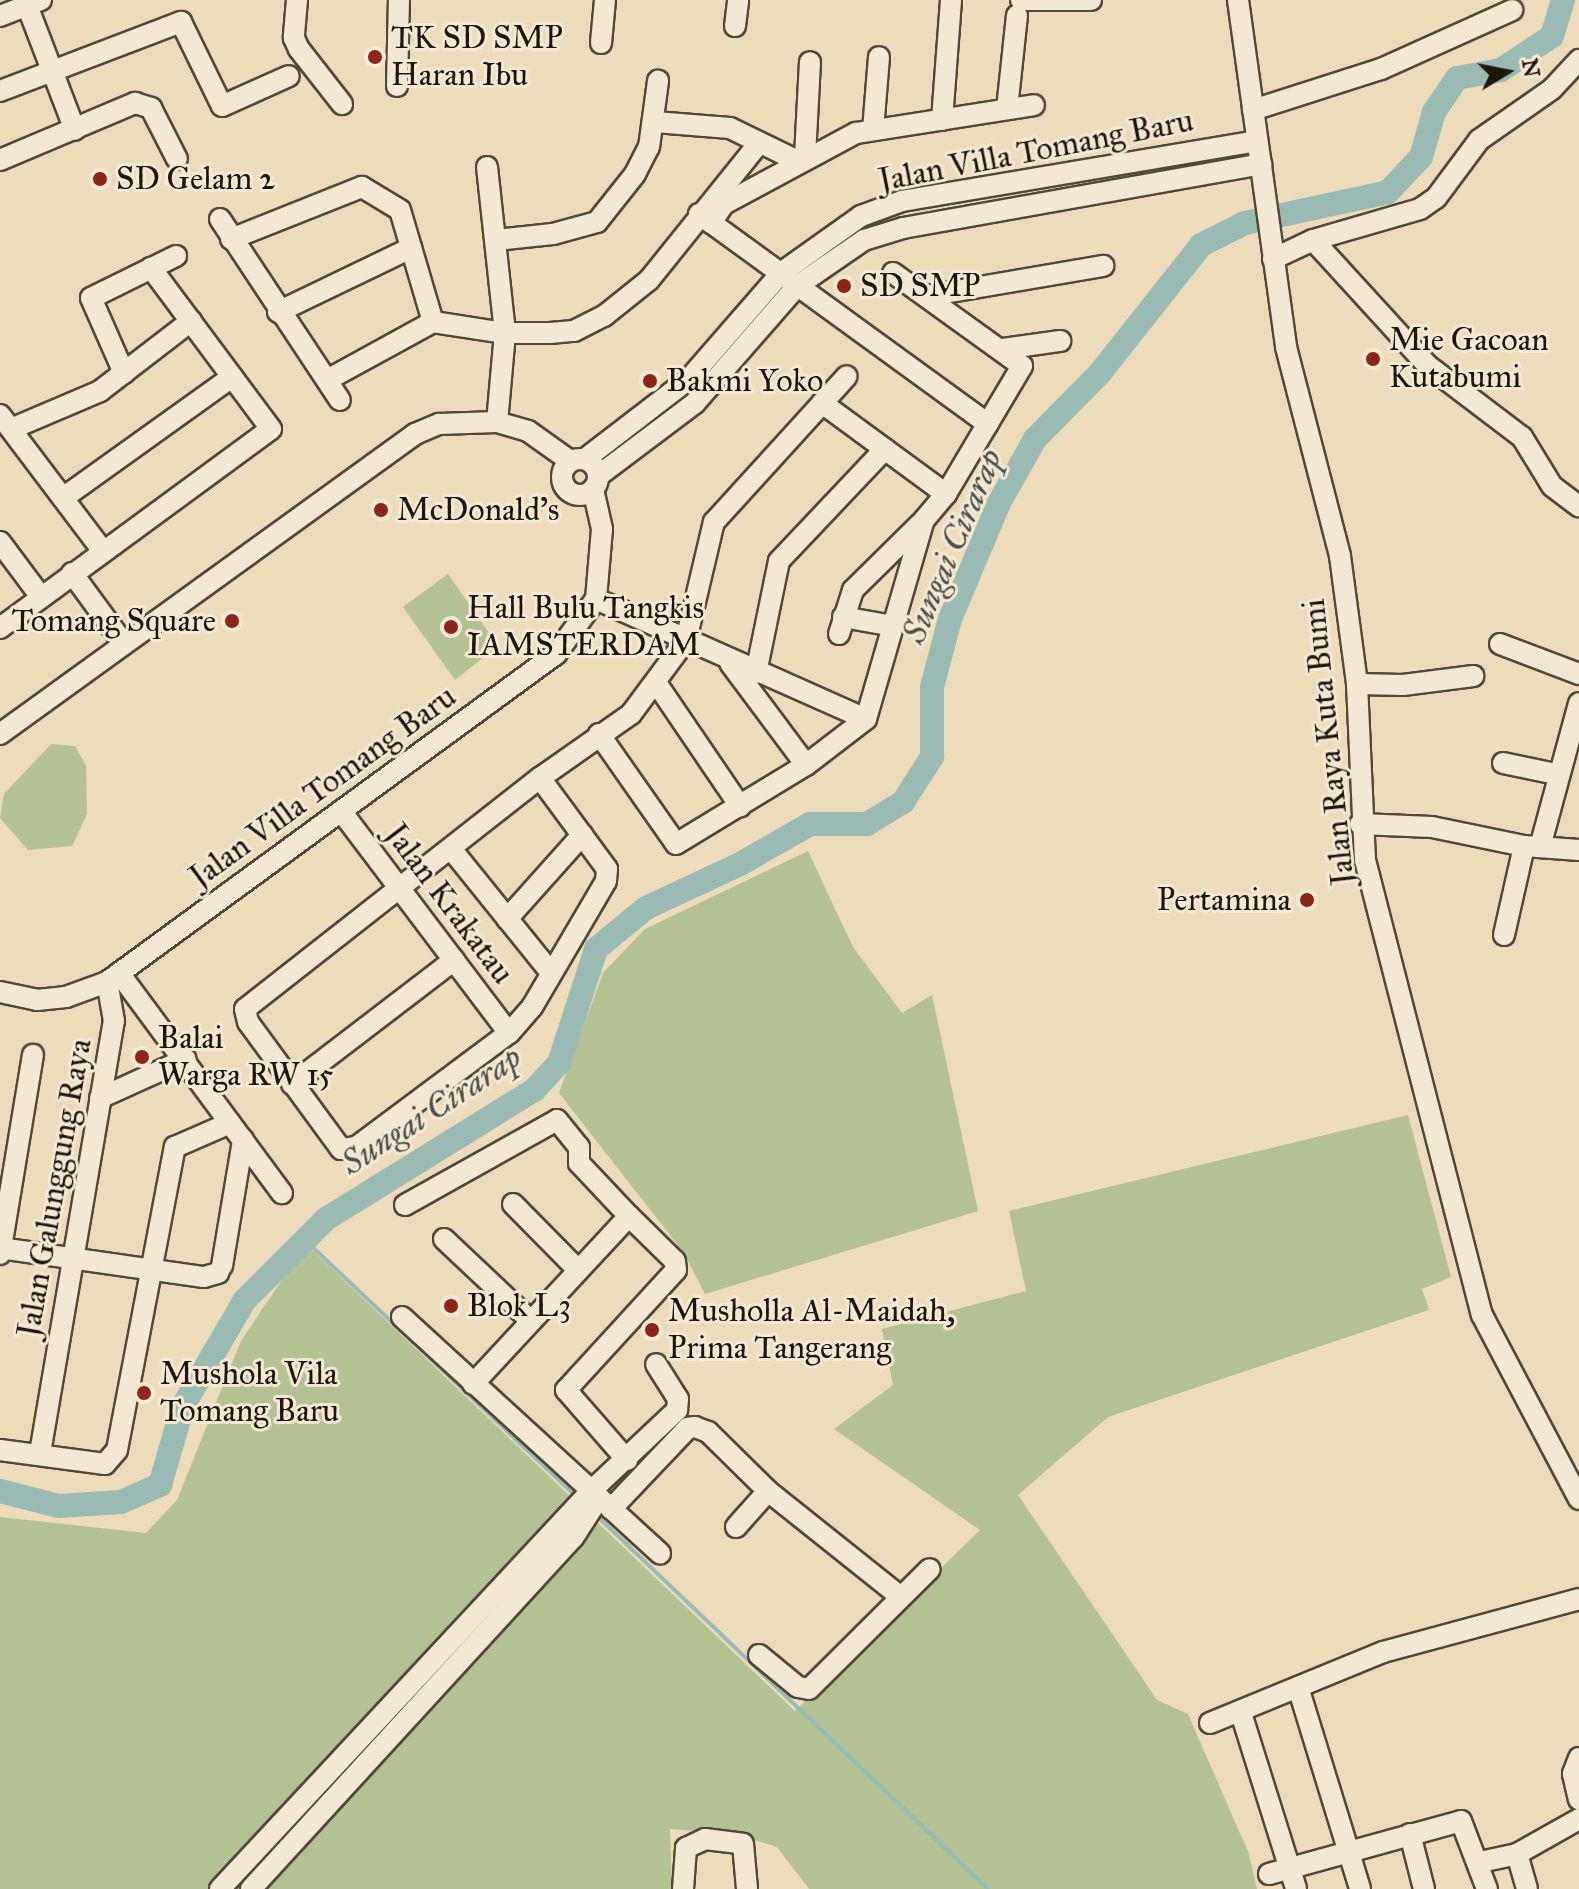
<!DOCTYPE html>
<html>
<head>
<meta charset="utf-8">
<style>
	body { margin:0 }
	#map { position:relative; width:1579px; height:1889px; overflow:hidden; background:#ecdcba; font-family:"IM FELL Great Primer",serif }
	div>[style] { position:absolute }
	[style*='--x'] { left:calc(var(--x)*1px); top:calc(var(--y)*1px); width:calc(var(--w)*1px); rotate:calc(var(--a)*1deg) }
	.green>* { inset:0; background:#b4c192 }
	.stream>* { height:4px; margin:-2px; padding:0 2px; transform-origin:2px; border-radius:2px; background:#99bbb4 }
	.river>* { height:24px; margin:-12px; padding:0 12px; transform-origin:12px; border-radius:12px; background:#99bbb4 }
	.roads { filter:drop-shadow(2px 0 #514838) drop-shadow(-2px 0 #514838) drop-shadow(0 2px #514838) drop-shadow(0 -2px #514838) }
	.minor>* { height:20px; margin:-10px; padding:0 10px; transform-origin:10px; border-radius:10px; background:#f3e8d2 }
	.minor>.ring { margin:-10px; padding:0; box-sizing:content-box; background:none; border:20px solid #f3e8d2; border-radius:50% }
	.dots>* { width:22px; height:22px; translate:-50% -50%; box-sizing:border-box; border:4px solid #f3e8d2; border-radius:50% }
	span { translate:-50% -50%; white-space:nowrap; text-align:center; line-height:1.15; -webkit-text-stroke:6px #f3e8d2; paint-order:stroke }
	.poi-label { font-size:32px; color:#1d160d }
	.left { translate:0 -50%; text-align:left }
	.right { translate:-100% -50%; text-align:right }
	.street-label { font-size:32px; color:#1d160d }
	.water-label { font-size:34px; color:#485047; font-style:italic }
	.north { position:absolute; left:1467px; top:32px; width:80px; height:80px; -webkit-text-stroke:6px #f3e8d2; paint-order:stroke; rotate:80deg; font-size:22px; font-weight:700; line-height:32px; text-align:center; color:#1d160d }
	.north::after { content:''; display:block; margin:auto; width:28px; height:36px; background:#1d160d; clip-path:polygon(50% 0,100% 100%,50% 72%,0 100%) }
</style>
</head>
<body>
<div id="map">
	<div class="green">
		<div style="clip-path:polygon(448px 574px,498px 646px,455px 680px,403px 607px)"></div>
		<div style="clip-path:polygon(51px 744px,75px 746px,86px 766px,87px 814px,72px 846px,28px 850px,0 818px,4px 794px)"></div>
		<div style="clip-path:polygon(808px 851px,853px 947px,902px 1013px,932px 995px,978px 1211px,705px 1294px,684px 1253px,559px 1093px,603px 973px,645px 929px)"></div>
		<div style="clip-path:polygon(1408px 1115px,1451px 1277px,1422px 1289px,1429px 1310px,1108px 1417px,1018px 1495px,1157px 1700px,1188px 1714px,1249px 1854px,1257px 1889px,809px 1889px,777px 1847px,736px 1834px,670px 1829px,672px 1889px,0 1889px,0 1517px,146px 1533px,177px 1500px,241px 1341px,306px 1244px,795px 1711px,980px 1530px,834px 1429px,893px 1385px,882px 1329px,1026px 1291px,1009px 1211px)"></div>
	</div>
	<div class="stream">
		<div style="--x:305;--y:1240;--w:374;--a:43.4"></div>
		<div style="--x:597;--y:1516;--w:540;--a:43.65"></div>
	</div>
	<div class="river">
		<div style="--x:0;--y:1491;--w:61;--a:14.3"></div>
		<div style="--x:59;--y:1506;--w:62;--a:-3.7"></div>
		<div style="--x:121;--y:1502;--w:43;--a:-23.6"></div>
		<div style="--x:160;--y:1485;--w:82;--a:-73.8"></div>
		<div style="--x:183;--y:1406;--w:121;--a:-59.8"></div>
		<div style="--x:244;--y:1301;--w:116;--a:-45"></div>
		<div style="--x:326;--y:1219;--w:245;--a:-31.8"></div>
		<div style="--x:534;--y:1090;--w:37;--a:-47"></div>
		<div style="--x:559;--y:1063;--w:120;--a:-72"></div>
		<div style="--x:596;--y:949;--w:65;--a:-39.4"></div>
		<div style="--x:646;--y:908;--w:106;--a:-25.1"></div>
		<div style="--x:742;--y:863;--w:78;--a:-29.8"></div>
		<div style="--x:810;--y:824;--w:57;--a:0"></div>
		<div style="--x:867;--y:824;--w:42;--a:-31.4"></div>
		<div style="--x:903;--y:802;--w:54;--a:-57.2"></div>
		<div style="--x:932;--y:757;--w:70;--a:-90"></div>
		<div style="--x:932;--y:687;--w:70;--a:-75.2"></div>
		<div style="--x:950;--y:619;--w:126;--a:-67.1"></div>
		<div style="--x:999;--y:503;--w:73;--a:-60.6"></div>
		<div style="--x:1035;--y:439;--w:93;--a:-45.4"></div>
		<div style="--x:1100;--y:373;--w:163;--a:-51.7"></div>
		<div style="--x:1201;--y:245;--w:49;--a:-26.6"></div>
		<div style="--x:1245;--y:223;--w:146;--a:-12.2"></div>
		<div style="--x:1388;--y:192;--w:48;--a:-46.7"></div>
		<div style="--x:1421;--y:157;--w:47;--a:-73.9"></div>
		<div style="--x:1434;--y:112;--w:41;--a:-55.9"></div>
		<div style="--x:1457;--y:78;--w:45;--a:-10.3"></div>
		<div style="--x:1501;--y:70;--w:61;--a:-33.7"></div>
		<div style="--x:1552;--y:36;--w:38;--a:-73"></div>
	</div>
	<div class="roads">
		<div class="minor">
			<div style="--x:25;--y:0;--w:139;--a:69"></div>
			<div style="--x:297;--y:0;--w:38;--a:95"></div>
			<div style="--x:294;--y:38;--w:12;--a:66"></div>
			<div style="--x:299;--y:49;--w:70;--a:52"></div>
			<div style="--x:1021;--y:0;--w:70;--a:0"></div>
			<div style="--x:1238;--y:0;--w:350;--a:82.1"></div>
			<div style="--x:1286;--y:347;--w:216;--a:75.5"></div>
			<div style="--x:1340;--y:556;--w:129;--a:82.4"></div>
			<div style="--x:1357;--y:684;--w:176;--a:87.4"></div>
			<div style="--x:1365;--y:860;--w:470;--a:75.6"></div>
			<div style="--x:1482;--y:1315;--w:208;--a:62.2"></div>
			<div style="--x:0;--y:16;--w:44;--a:-21.3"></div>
			<div style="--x:735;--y:26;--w:26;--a:-83"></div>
			<div style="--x:601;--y:43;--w:43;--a:-84.7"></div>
			<div style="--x:397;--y:86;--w:86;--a:-88.7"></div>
			<div style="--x:0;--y:91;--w:194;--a:-20.9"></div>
			<div style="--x:181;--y:22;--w:93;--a:64"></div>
			<div style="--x:222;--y:106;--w:73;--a:-24.1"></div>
			<div style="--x:1007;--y:109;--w:94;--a:-83.9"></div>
			<div style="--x:1253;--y:110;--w:134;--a:-17.8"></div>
			<div style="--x:1381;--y:69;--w:144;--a:-24.2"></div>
			<div style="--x:942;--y:120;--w:120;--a:-85.7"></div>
			<div style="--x:655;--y:122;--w:75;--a:4.6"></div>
			<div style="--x:730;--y:128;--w:76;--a:25.9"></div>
			<div style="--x:873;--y:130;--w:73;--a:-85.3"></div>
			<div style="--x:805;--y:157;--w:95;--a:-87"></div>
			<div style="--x:0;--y:160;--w:147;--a:-22.9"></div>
			<div style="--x:135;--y:103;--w:17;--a:17"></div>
			<div style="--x:151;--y:108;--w:57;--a:63"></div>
			<div style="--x:487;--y:167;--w:167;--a:83.8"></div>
			<div style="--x:505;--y:333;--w:89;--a:95.1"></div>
			<div style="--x:699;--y:214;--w:357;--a:36"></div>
			<div style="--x:220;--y:219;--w:217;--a:56.5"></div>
			<div style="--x:711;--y:223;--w:23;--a:-56"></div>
			<div style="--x:724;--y:204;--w:150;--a:-28.3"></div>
			<div style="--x:856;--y:133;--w:180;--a:-8.9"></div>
			<div style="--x:231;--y:239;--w:141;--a:-21.7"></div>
			<div style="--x:362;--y:187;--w:44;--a:31.2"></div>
			<div style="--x:400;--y:210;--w:117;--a:73.6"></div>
			<div style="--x:496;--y:240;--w:57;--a:-6"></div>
			<div style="--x:553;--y:234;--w:46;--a:-15.3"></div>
			<div style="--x:597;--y:222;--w:61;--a:-51.6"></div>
			<div style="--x:635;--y:174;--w:30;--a:-63"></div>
			<div style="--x:649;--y:147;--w:67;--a:-82.2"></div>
			<div style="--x:1313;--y:240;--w:169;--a:47.6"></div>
			<div style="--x:1427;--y:365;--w:119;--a:37.2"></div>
			<div style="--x:1522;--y:437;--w:57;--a:58.5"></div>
			<div style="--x:1552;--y:486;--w:34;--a:37"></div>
			<div style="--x:1273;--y:259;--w:44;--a:-25.4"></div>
			<div style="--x:1313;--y:240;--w:111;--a:-16.2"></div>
			<div style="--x:1420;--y:209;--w:19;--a:-35"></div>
			<div style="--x:1436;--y:198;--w:72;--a:-53.4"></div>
			<div style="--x:1479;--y:140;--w:89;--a:-34.9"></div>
			<div style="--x:1552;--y:89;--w:40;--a:-47"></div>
			<div style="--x:927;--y:296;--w:179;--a:-9.7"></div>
			<div style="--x:278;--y:312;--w:148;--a:-25.7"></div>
			<div style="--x:1003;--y:349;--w:58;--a:-8"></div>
			<div style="--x:124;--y:373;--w:82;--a:-113.7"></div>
			<div style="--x:91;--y:298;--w:95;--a:-26.3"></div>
			<div style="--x:327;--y:380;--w:121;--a:-28.7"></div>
			<div style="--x:433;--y:322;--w:73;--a:8.7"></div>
			<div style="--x:505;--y:333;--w:45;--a:0"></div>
			<div style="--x:550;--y:333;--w:24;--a:-5"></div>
			<div style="--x:574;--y:331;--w:34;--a:-27"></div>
			<div style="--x:604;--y:316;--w:58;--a:-38.7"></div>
			<div style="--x:649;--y:280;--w:176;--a:-51.2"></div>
			<div style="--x:822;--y:403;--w:154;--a:36.3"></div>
			<div style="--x:0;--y:415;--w:171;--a:52.9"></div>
			<div style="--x:11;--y:429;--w:97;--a:-23.1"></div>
			<div style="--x:100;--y:391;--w:115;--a:-37.6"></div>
			<div style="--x:585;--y:459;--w:131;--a:-37.6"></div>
			<div style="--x:689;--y:379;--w:140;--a:-49"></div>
			<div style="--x:781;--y:273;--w:98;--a:-35.5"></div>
			<div style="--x:861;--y:216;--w:44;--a:-20.1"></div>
			<div style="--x:902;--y:201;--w:360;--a:-9.6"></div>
			<div class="ring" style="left:562px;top:459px;width:16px;height:16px"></div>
			<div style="--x:598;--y:476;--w:121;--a:-37"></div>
			<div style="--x:695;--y:403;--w:155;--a:-48.9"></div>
			<div style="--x:797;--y:286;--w:81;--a:-34.5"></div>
			<div style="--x:864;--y:240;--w:41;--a:-17.1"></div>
			<div style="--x:903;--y:228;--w:364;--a:-10.1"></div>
			<div style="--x:63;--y:498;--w:208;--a:-35.6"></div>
			<div style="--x:0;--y:542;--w:69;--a:53.3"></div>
			<div style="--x:72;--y:573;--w:88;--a:53.8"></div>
			<div style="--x:596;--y:599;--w:295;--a:24"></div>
			<div style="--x:843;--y:617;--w:51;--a:10.2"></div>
			<div style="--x:0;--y:628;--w:336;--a:-36.3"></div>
			<div style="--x:271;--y:429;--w:201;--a:-126.7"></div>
			<div style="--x:839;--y:634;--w:46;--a:-72.3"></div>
			<div style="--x:853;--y:590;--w:95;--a:-44.6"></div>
			<div style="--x:1500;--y:644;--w:85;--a:20.8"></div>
			<div style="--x:730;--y:663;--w:127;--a:53.3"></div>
			<div style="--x:756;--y:673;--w:114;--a:-78.4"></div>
			<div style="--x:779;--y:561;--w:154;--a:-46.6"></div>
			<div style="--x:657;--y:684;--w:148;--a:55.8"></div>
			<div style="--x:1357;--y:684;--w:46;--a:1.2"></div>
			<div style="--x:1403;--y:685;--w:71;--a:-7.3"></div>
			<div style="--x:0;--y:734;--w:512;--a:-35.86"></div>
			<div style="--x:415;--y:434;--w:26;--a:-23"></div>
			<div style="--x:439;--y:424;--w:58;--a:-2"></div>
			<div style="--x:497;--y:422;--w:32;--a:16"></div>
			<div style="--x:528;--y:431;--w:52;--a:35.5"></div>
			<div style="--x:599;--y:734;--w:134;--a:55"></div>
			<div style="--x:676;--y:844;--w:152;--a:-31.3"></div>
			<div style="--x:806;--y:765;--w:76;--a:-37.5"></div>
			<div style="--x:866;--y:719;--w:207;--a:-73.8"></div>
			<div style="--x:924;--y:520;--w:34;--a:-50"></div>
			<div style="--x:946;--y:494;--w:149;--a:-59.3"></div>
			<div style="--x:1022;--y:366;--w:159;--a:-144.2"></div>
			<div style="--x:1503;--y:763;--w:54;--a:11.7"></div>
			<div style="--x:540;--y:778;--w:113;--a:53.6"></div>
			<div style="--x:607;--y:869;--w:12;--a:95"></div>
			<div style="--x:606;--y:881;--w:146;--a:120.4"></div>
			<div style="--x:532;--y:1007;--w:35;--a:131"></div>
			<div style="--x:509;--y:1033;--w:191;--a:143.3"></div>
			<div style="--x:356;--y:1147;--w:15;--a:172"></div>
			<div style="--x:341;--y:1149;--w:157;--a:-126.2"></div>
			<div style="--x:248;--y:1022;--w:13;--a:-103"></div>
			<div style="--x:245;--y:1009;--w:375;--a:-38.1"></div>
			<div style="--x:540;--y:778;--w:111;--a:-35.1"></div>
			<div style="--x:631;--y:714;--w:92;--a:-53.4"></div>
			<div style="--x:686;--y:640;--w:121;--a:-76.7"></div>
			<div style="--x:714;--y:522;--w:197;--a:-47.7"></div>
			<div style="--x:341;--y:811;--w:278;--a:52.9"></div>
			<div style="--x:1360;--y:824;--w:72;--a:2.4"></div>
			<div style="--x:1432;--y:827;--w:94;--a:11.7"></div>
			<div style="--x:1524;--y:846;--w:55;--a:4.2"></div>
			<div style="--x:1540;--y:847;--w:149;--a:-74.8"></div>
			<div style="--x:452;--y:850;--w:154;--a:51.1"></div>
			<div style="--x:507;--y:919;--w:113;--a:-48.2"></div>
			<div style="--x:1504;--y:935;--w:91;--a:-77.3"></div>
			<div style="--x:119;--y:973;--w:274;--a:53.5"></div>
			<div style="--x:0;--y:992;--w:38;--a:12"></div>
			<div style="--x:37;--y:1000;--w:29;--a:-6"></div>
			<div style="--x:66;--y:997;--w:44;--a:-20.1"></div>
			<div style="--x:107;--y:982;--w:556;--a:-36.15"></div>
			<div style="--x:556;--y:654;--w:68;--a:-54"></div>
			<div style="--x:596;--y:599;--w:70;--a:-85.1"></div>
			<div style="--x:602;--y:529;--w:41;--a:-102.7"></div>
			<div style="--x:292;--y:1084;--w:204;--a:-37.4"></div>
			<div style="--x:100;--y:1098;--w:94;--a:-24.4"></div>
			<div style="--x:513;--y:1204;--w:93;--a:45.4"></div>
			<div style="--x:405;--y:1205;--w:174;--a:-29.2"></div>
			<div style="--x:557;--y:1120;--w:35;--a:51"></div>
			<div style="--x:579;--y:1147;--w:16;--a:90"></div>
			<div style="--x:579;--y:1163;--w:73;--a:46.7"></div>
			<div style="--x:444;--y:1239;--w:118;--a:43.3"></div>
			<div style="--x:0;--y:1248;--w:206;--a:8.1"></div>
			<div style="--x:204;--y:1277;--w:15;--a:-16"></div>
			<div style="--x:0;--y:1254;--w:202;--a:-80.6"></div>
			<div style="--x:222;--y:1266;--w:128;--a:-80.5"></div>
			<div style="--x:402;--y:1317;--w:350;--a:42.5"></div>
			<div style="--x:473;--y:1384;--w:229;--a:-47.1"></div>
			<div style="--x:629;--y:1216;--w:64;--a:44.4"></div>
			<div style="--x:675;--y:1261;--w:9;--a:84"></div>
			<div style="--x:676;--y:1270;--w:163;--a:132.5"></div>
			<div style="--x:566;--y:1390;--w:93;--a:48.9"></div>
			<div style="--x:0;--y:1450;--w:106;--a:7.6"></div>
			<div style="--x:105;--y:1464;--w:18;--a:-49"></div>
			<div style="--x:117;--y:1450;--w:309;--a:-79.2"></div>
			<div style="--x:175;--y:1147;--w:60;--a:-23.6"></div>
			<div style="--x:40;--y:1453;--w:438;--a:-80.3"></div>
			<div style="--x:114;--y:1021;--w:40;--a:-100"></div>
			<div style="--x:611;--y:1509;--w:112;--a:-46.5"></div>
			<div style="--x:688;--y:1428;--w:7;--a:-8"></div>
			<div style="--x:695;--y:1427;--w:14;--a:21"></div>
			<div style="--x:708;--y:1432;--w:84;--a:44.5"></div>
			<div style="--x:768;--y:1491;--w:170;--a:38.6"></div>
			<div style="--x:736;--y:1527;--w:48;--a:-48.4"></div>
			<div style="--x:759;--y:1655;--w:50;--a:39.4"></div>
			<div style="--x:798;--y:1687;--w:11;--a:10"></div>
			<div style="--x:809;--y:1689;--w:170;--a:-44.8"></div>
			<div style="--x:1298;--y:1687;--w:211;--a:72.9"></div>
			<div style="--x:1241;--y:1713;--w:184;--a:72.6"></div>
			<div style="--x:1210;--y:1723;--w:187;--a:-22.3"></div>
			<div style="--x:1383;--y:1652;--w:203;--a:-15.1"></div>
			<div style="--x:1579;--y:1758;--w:17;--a:111"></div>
			<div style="--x:1573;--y:1774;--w:26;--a:77"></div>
			<div style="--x:1410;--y:1834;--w:57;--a:75.7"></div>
			<div style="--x:1517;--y:1854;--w:36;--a:74"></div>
			<div style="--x:1480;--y:1862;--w:38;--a:-12"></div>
			<div style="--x:1517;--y:1854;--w:71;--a:-29.4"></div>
			<div style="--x:1269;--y:1874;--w:199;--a:-15.4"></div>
			<div style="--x:1461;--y:1821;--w:73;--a:69.1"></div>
			<div style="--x:220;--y:1889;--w:543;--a:-47.02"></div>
			<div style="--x:590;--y:1492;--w:120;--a:-43.3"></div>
			<div style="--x:677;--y:1410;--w:11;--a:-85"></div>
			<div style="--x:678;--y:1399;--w:41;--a:-122.2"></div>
			<div style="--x:251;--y:1889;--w:476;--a:-47.5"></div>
			<div style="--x:573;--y:1538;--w:46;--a:-57.3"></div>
			<div style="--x:683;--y:1889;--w:41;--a:-85.8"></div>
			<div style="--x:686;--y:1848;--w:21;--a:-25"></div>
			<div style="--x:705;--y:1839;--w:38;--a:7"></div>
			<div style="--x:743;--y:1844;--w:45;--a:84.9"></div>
		</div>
	</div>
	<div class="dots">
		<div style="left:375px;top:57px;background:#8f2418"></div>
		<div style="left:100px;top:179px;background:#8f2418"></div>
		<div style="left:844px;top:286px;background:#8f2418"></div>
		<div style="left:1373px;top:359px;background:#8f2418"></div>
		<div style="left:650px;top:381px;background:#8f2418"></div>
		<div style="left:381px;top:510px;background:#8f2418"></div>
		<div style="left:232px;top:621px;background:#8f2418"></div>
		<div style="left:451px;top:627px;background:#8f2418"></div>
		<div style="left:1307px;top:900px;background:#8f2418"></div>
		<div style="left:142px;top:1057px;background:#8f2418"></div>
		<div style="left:451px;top:1306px;background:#8f2418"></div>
		<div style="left:652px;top:1330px;background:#8f2418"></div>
		<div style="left:144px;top:1393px;background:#8f2418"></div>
	</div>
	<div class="poi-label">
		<span class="left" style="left:391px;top:57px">TK SD SMP<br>Haran Ibu</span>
		<span class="left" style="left:116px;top:179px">SD Gelam 2</span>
		<span class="left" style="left:860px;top:286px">SD SMP</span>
		<span class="left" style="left:1389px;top:359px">Mie Gacoan<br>Kutabumi</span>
		<span class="left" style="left:666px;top:381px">Bakmi Yoko</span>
		<span class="left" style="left:397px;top:510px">McDonald's</span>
		<span class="left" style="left:467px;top:627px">Hall Bulu Tangkis<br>IAMSTERDAM</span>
		<span class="right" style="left:216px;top:621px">Tomang Square</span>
		<span class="right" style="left:1291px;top:900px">Pertamina</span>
		<span class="left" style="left:158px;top:1057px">Balai<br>Warga RW 15</span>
		<span class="left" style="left:467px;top:1306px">Blok L3</span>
		<span class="left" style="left:668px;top:1330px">Musholla Al-Maidah,<br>Prima Tangerang</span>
		<span class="left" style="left:160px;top:1393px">Mushola Vila<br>Tomang Baru</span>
	</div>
	<div class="street-label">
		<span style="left:1036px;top:151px;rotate:-11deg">Jalan Villa Tomang Baru</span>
		<span style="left:1329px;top:742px;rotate:-96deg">Jalan Raya Kuta Bumi</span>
		<span style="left:323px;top:787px;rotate:-36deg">Jalan Villa Tomang Baru</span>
		<span style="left:449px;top:904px;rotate:53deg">Jalan Krakatau</span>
		<span style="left:55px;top:1188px;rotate:-80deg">Jalan Galunggung Raya</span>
	</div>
	<div class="water-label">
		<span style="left:952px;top:546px;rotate:-67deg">Sungai Cirarap</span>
		<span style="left:431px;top:1110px;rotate:-33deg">Sungai Cirarap</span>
	</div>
	<div class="north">N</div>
</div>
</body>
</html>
